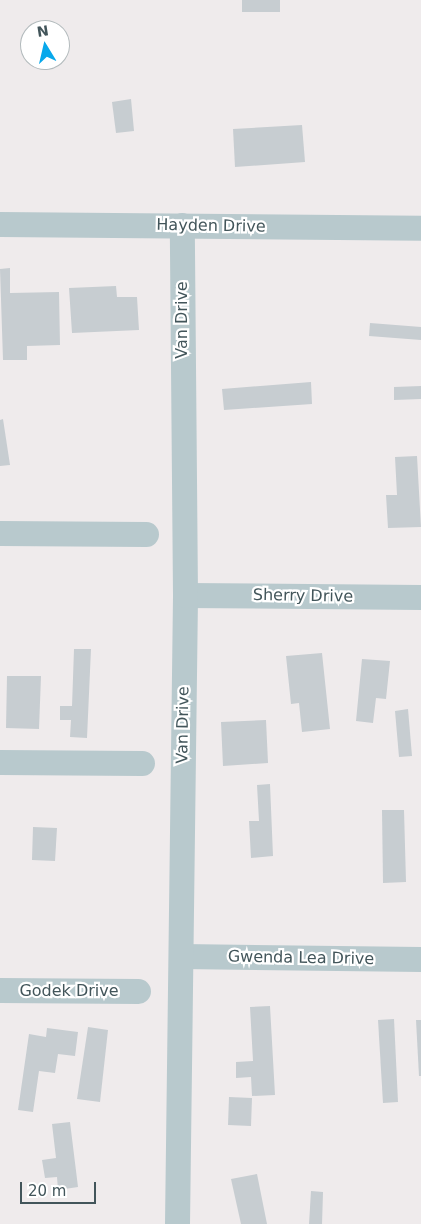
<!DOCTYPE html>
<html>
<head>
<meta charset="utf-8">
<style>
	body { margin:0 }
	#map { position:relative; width:421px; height:1224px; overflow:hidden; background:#efebec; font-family:"DejaVu Sans",sans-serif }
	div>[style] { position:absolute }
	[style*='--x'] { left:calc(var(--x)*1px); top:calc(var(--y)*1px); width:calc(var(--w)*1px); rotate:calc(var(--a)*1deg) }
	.building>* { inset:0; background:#c7cdd1 }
	.minor>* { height:25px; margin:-12.5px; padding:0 12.5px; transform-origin:12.5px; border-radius:12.5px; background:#b8c9cd }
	span { translate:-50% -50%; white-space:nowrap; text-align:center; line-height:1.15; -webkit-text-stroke:4.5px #fff; paint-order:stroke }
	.street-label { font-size:16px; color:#42555a }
	.north { position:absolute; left:20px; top:20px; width:50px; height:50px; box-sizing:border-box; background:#fff; border:1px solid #b3bbbd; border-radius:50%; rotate:351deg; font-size:14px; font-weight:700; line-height:20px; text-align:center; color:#42555a }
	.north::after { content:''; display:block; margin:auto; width:18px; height:22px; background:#08a8eb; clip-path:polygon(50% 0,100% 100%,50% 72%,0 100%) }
	.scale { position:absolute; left:20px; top:1182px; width:76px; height:22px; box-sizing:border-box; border:2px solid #42555a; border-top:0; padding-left:6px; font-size:15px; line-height:18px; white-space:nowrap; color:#42555a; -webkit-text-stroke:4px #fff; paint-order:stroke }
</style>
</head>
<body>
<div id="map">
	<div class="building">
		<div style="clip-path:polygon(242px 0,280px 0,280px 12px,242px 12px)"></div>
		<div style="clip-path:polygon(131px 99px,134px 131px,116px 133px,112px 102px)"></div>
		<div style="clip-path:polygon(302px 125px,305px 162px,235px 167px,233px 129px)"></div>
		<div style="clip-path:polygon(10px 268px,10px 293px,59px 292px,60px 345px,27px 346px,27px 360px,3px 360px,0 269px)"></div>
		<div style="clip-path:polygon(116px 286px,117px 297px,137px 297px,139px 330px,72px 333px,69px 288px)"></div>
		<div style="clip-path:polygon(370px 323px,421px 327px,421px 340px,369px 336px)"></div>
		<div style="clip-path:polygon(311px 382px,312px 404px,224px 410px,222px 389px)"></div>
		<div style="clip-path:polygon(421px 386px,421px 399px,394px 400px,394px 387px)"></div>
		<div style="clip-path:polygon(3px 419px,10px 465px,0 466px,0 420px)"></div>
		<div style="clip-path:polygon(417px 456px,421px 527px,388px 528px,386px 495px,397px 495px,395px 457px)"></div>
		<div style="clip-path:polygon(74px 649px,91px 649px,87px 738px,70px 737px,71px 720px,60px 720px,60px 706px,72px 706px)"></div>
		<div style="clip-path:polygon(322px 653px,330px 729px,302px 732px,299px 703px,291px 704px,286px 656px)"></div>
		<div style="clip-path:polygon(362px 659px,390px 661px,386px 699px,376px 698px,373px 723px,356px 721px)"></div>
		<div style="clip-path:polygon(7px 676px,41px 676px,39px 729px,6px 728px)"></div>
		<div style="clip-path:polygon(408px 709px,412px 756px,399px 757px,395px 711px)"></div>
		<div style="clip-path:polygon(266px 720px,268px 763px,223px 766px,221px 722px)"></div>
		<div style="clip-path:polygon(270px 784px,273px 856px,251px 858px,249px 821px,259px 821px,257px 785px)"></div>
		<div style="clip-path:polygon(382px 810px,404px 810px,406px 882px,383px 883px)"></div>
		<div style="clip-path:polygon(33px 827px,57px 828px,55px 861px,32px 860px)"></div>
		<div style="clip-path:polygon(270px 1006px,275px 1095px,252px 1096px,251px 1077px,236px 1078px,236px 1062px,253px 1061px,250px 1007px)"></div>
		<div style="clip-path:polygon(394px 1019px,398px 1102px,383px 1103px,378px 1020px)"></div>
		<div style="clip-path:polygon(416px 1020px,421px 1020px,421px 1076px,419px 1076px)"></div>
		<div style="clip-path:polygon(88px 1027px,108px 1030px,100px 1102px,77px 1099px)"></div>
		<div style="clip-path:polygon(47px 1028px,78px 1032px,75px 1056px,58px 1054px,55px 1073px,39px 1071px,33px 1112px,18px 1110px,29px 1034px,46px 1037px)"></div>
		<div style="clip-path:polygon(229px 1097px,252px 1098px,251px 1126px,228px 1125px)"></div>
		<div style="clip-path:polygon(70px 1122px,78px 1187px,58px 1190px,57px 1177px,45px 1178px,42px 1160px,56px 1158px,52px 1124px)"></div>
		<div style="clip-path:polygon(257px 1174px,267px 1224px,241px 1224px,231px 1179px)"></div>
		<div style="clip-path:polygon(311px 1191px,323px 1192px,322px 1224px,309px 1224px)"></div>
	</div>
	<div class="minor">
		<div style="--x:0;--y:224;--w:421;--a:0.5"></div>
		<div style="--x:0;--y:533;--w:146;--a:0.4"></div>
		<div style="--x:185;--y:595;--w:236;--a:0.5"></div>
		<div style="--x:0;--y:762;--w:142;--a:0.4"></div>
		<div style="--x:181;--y:956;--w:240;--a:0.7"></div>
		<div style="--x:0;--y:990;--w:138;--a:0.4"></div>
		<div style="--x:177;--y:1224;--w:629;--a:-89.27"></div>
		<div style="--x:185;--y:595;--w:370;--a:-90.5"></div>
	</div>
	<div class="street-label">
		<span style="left:211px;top:226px;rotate:1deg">Hayden Drive</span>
		<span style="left:182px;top:320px;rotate:-90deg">Van Drive</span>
		<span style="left:303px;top:596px;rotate:1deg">Sherry Drive</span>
		<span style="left:183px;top:725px;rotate:-89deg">Van Drive</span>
		<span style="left:301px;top:958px;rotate:1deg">Gwenda Lea Drive</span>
		<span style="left:69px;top:991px">Godek Drive</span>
	</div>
	<div class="north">N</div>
	<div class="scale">20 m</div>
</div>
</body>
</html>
